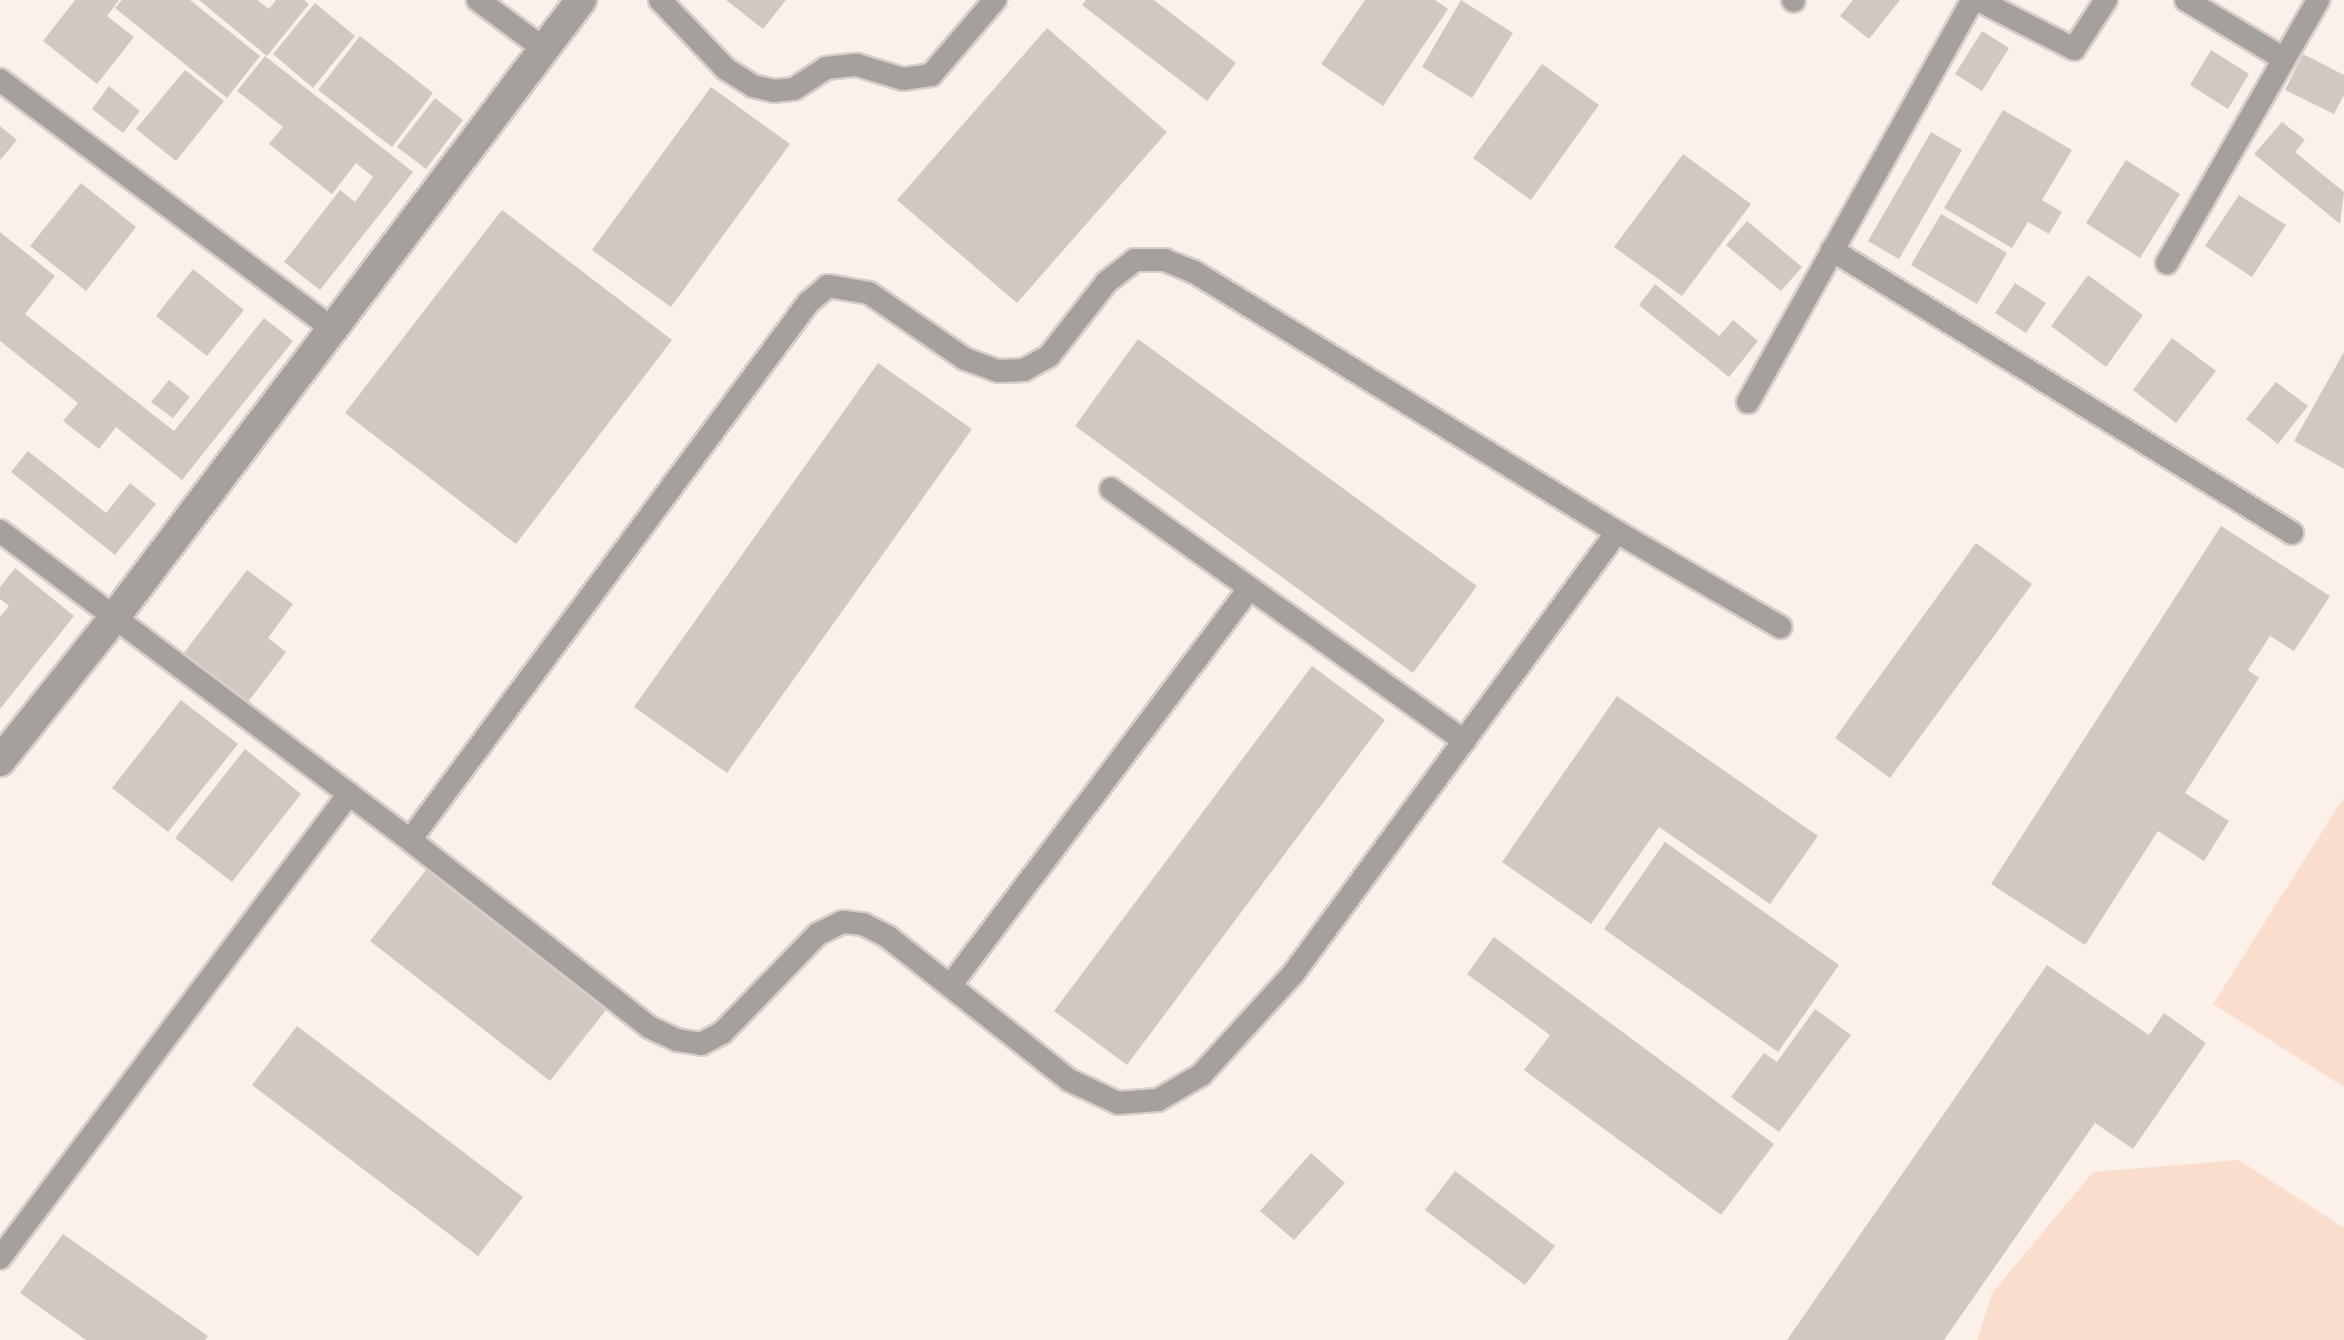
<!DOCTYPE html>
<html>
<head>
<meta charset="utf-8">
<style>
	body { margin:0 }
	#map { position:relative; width:2344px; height:1340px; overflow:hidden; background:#fcf1ea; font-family:"Roboto Condensed",sans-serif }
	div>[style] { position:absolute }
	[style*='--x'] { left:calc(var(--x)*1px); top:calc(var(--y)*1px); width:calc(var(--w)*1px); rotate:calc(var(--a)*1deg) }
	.green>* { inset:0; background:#fbddcb }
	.building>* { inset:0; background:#d2c7c1 }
	.roads { filter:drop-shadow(2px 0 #d8cec8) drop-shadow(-2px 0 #d8cec8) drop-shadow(0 2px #d8cec8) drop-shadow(0 -2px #d8cec8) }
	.lane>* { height:22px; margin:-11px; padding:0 11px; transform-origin:11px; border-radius:11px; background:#a5a09e }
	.street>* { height:30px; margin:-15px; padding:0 15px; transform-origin:15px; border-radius:15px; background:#a5a09e }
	span { translate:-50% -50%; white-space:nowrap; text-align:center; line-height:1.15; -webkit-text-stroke:8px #fcf1ea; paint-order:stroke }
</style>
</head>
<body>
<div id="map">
	<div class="green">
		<div style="clip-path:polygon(2344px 797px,2344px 1087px,2213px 1004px)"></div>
		<div style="clip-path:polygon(2239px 1160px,2344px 1228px,2344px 1340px,1977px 1340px,1992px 1293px,2093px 1172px)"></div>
	</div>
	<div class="building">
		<div style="clip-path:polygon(75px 0,119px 0,107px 16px,134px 37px,97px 84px,43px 41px)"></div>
		<div style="clip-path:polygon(122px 0,190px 0,260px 56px,227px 98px,115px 8px)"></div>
		<div style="clip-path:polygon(199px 0,257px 0,269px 9px,276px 0,304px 0,309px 4px,267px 56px)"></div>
		<div style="clip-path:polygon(726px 0,786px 0,763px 29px)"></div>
		<div style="clip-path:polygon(1086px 0,1154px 0,1236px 63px,1207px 101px,1082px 5px)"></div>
		<div style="clip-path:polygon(1365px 0,1435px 0,1448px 9px,1383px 106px,1321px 64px)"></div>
		<div style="clip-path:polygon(1461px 0,1513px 33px,1472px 98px,1422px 67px)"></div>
		<div style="clip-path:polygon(1853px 0,1900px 0,1869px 39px,1840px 16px)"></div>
		<div style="clip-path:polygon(315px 3px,355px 36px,313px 88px,273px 54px)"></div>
		<div style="clip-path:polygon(1047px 28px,1167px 132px,1017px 303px,897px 200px)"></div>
		<div style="clip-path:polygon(1982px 31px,2009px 48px,1982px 91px,1955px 74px)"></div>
		<div style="clip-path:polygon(360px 36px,433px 93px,392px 147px,318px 90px)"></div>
		<div style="clip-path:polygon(2211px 50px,2249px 74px,2228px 109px,2190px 85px)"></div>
		<div style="clip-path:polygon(2303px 54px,2344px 75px,2344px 95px,2334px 114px,2285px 90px)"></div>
		<div style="clip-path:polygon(265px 56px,413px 172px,320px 290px,284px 262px,340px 190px,355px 202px,373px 177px,356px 163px,332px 194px,269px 144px,283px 127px,237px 91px)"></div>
		<div style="clip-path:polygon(1542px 64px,1599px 105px,1531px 200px,1473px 158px)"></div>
		<div style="clip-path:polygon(185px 70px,224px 101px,176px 161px,136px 129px)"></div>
		<div style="clip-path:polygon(109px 86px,140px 111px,123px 133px,92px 109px)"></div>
		<div style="clip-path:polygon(711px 87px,790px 144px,671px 307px,592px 250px)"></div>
		<div style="clip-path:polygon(435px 98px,463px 120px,426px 169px,397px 147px)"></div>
		<div style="clip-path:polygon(2003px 110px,2072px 150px,2042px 200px,2062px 212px,2049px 234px,2028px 222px,2012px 248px,1944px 208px)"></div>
		<div style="clip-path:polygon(2282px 122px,2305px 140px,2295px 152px,2344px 192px,2340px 224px,2254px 154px)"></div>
		<div style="clip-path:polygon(0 126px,17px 140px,0 160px)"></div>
		<div style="clip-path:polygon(1931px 132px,1962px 150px,1899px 259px,1868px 241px)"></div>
		<div style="clip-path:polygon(1683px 154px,1751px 204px,1682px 296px,1614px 247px)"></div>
		<div style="clip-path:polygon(2126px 160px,2180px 194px,2140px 258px,2086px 223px)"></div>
		<div style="clip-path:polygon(81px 183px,136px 227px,86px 291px,30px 246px)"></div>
		<div style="clip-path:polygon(2239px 195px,2286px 225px,2252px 277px,2205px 246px)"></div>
		<div style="clip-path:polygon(502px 210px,672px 340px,516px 544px,345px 413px)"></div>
		<div style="clip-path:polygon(1941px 214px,2007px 253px,1977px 304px,1911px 265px)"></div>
		<div style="clip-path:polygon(1747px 221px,1802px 267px,1781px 291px,1726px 245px)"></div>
		<div style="clip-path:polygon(0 232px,55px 276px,25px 314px,174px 431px,264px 318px,293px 341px,182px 480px,116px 427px,99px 449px,63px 421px,78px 403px,0 341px)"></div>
		<div style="clip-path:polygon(193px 269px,244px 310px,207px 356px,156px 316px)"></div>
		<div style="clip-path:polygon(2088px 275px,2143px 315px,2106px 367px,2051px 326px)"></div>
		<div style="clip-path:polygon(2015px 283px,2046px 303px,2026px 333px,1995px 313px)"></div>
		<div style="clip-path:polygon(1655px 284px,1719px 336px,1733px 320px,1758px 341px,1729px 377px,1639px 305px)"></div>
		<div style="clip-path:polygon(2172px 338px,2216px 371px,2176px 423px,2133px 390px)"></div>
		<div style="clip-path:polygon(1138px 339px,1477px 586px,1413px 673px,1075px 426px)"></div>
		<div style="clip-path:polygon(2344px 352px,2344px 469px,2294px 441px)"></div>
		<div style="clip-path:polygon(878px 363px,972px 429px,727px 773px,634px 707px)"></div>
		<div style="clip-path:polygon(169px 380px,190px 397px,173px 418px,151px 402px)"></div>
		<div style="clip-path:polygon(2276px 382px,2308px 406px,2278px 444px,2246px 419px)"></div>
		<div style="clip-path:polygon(28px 451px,106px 513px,130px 483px,156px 504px,115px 555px,11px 472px)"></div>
		<div style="clip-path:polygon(2221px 526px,2330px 596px,2294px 651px,2270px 636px,2248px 670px,2259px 678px,2185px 793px,2229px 821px,2204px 861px,2158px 831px,2085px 945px,1991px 884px)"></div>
		<div style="clip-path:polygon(1976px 543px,2032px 584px,1890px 778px,1835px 738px)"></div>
		<div style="clip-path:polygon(15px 568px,74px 616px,0 709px,0 617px,9px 606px,0 599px,0 587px)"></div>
		<div style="clip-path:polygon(247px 570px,293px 604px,268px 638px,286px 652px,244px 707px,180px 658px)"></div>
		<div style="clip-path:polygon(1312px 666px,1385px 720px,1127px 1065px,1054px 1011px)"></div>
		<div style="clip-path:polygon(1617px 696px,1818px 836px,1770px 904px,1659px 827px,1591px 924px,1502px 862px)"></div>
		<div style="clip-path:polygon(181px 700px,238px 744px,168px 832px,112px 788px)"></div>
		<div style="clip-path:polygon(245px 749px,301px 794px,232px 882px,175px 838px)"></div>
		<div style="clip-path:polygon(1665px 842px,1839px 965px,1778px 1052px,1604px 929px)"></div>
		<div style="clip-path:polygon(426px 870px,606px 1010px,550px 1081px,370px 941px)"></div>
		<div style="clip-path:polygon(1494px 937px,1774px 1144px,1721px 1215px,1524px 1070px,1550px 1035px,1467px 974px)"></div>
		<div style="clip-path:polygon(2047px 965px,2149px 1035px,2164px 1013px,2206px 1043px,2133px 1149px,2095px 1123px,1944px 1340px,1787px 1340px)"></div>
		<div style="clip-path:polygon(1815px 1009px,1851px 1035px,1779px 1132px,1731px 1097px,1764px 1053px,1777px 1062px)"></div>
		<div style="clip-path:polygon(297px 1026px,523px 1197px,478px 1256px,252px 1085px)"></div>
		<div style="clip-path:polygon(1311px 1153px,1345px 1183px,1294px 1240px,1260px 1211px)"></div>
		<div style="clip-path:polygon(1455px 1171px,1555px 1246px,1525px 1285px,1425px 1210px)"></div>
		<div style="clip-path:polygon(63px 1234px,208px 1336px,205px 1340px,86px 1340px,20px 1293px)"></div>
	</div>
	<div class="roads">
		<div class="lane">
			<div style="--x:478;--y:0;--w:82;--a:36.6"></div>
			<div style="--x:660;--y:0;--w:95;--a:46.3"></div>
			<div style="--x:726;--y:69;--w:32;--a:32"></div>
			<div style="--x:753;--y:86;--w:22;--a:13"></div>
			<div style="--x:774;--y:91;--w:20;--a:-6"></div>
			<div style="--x:794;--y:89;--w:38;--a:-33"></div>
			<div style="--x:826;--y:68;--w:31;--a:-6"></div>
			<div style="--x:857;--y:65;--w:48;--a:16.9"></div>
			<div style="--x:903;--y:79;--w:28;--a:-8"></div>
			<div style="--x:931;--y:75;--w:99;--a:-49.5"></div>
			<div style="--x:1793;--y:0;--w:1;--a:45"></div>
			<div style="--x:1978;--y:0;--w:108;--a:27"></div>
			<div style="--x:2074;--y:49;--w:59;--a:-56.9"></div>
			<div style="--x:2186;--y:0;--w:114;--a:31"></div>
			<div style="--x:0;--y:80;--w:414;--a:36.8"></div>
			<div style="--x:1832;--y:250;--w:540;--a:31.6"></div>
			<div style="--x:2167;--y:263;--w:303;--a:-60.1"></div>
			<div style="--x:1748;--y:402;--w:461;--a:-60.8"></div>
			<div style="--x:1111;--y:489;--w:434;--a:35.5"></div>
			<div style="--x:0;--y:531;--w:513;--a:37"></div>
			<div style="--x:410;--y:840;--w:303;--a:38"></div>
			<div style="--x:649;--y:1027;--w:31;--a:25"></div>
			<div style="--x:677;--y:1040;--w:24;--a:9"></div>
			<div style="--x:701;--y:1044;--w:24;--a:-28"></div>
			<div style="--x:722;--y:1033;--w:138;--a:-45.9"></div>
			<div style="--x:818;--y:934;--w:28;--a:-26"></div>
			<div style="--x:843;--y:922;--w:20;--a:6"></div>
			<div style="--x:863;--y:924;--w:28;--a:27"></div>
			<div style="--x:888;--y:937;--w:231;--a:38.3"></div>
			<div style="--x:1069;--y:1080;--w:54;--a:25.1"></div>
			<div style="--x:1118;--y:1103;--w:40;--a:-4.3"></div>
			<div style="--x:1158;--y:1100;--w:50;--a:-30.2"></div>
			<div style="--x:1201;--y:1075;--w:137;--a:-47.7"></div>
			<div style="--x:1293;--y:974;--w:548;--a:-53.76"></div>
			<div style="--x:1617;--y:532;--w:497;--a:-148.4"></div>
			<div style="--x:1194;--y:272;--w:31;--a:-158"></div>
			<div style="--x:1165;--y:260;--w:30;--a:180"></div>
			<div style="--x:1135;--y:260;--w:37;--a:142"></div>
			<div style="--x:1106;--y:283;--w:93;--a:128"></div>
			<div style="--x:1049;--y:356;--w:29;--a:151"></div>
			<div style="--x:1024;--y:370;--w:26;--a:178"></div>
			<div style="--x:998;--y:371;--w:35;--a:-160"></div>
			<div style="--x:965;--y:359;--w:116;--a:-145.5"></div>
			<div style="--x:869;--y:293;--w:42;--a:-170.3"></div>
			<div style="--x:828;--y:286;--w:26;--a:140"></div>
			<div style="--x:808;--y:303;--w:668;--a:126.54"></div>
			<div style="--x:1617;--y:532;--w:189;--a:30.2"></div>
			<div style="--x:950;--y:986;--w:498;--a:-53"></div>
			<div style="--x:0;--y:1258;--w:581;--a:-53.05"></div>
		</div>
		<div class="street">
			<div style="--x:0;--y:761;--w:183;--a:-51.4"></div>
			<div style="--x:114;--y:618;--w:775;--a:-52.92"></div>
		</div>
	</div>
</div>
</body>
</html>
